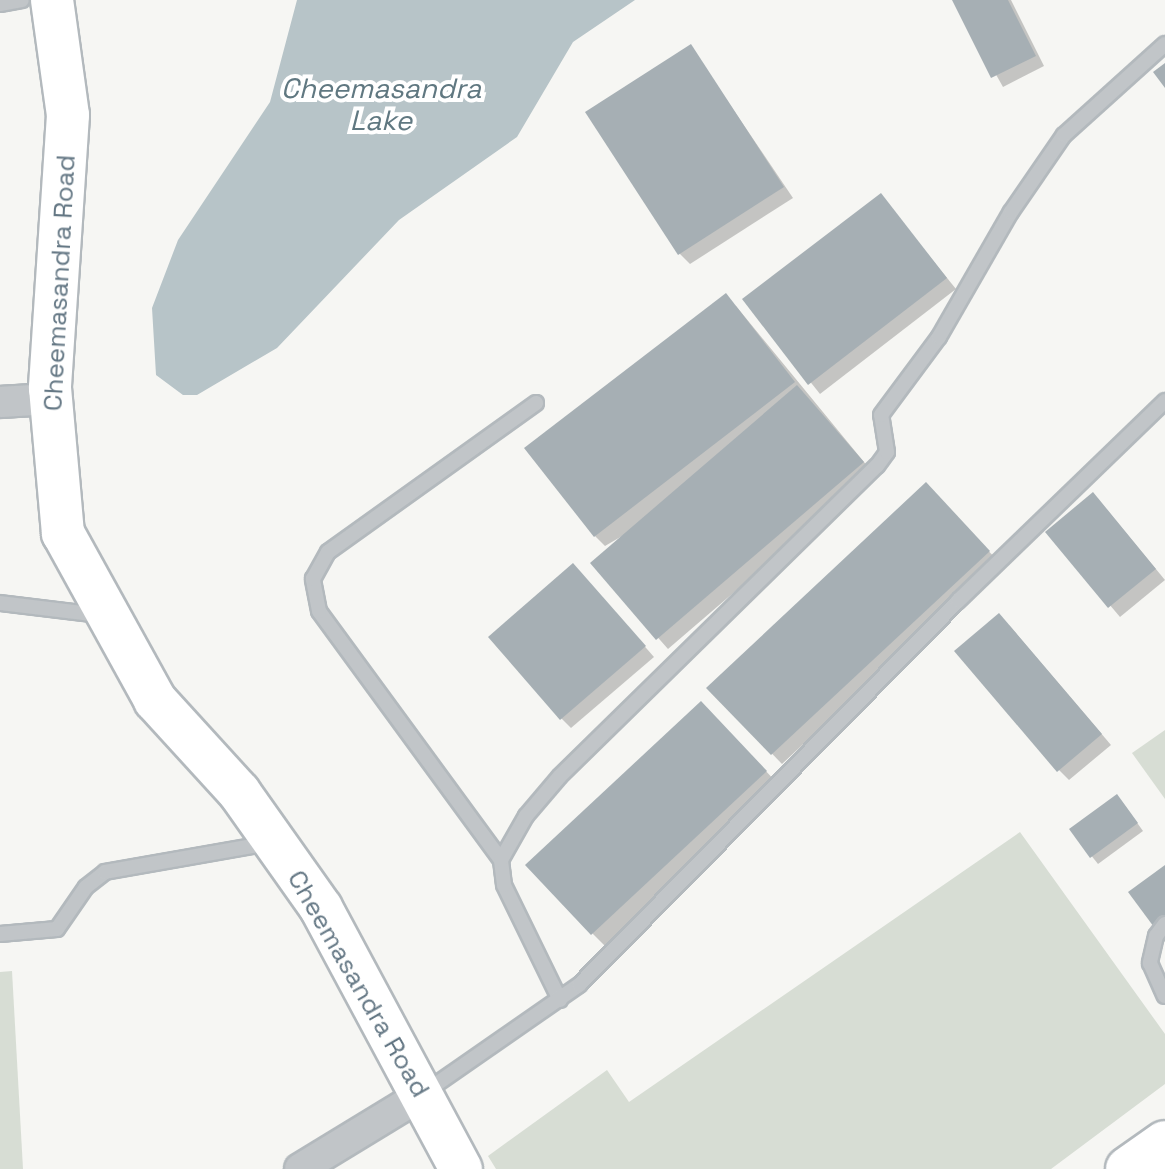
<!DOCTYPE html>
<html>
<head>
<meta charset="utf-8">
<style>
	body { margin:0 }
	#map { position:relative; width:1165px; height:1169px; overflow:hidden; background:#f6f6f3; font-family:"Space Grotesk",sans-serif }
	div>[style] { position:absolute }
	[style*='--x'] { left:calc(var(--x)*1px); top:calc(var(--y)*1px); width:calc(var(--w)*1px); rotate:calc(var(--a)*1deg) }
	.green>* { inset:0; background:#d7ddd4 }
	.water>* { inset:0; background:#b7c4c8 }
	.shadow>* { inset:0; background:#0003 }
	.building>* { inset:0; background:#a6afb4 }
	.roads { filter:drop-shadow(2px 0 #b3b9bd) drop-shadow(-2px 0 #b3b9bd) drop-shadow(0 2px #b3b9bd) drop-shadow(0 -2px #b3b9bd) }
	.lane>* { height:14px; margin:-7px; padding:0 7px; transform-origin:7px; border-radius:7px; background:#c1c5c8 }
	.street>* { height:30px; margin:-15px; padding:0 15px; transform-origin:15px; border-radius:15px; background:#c1c5c8 }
	.secondary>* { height:42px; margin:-21px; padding:0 21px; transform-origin:21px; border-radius:21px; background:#fff }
	.primary>* { height:44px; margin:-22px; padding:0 22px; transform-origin:22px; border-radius:22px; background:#fff }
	span { translate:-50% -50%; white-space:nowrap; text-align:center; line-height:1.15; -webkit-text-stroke:8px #fff; paint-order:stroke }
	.street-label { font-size:26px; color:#647784 }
	.water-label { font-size:28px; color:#607881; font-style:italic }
</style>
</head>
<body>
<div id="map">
	<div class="green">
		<div style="clip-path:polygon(1165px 730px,1165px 799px,1132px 753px)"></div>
		<div style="clip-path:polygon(1020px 832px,1165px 1034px,1165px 1084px,1051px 1169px,496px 1169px,488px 1156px,607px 1070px,629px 1102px)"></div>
		<div style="clip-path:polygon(12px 971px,23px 1169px,0 1169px,0 972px)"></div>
	</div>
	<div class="water">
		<div style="clip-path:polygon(297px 0,635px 0,573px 42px,517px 137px,399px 220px,277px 348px,197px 395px,183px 395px,156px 375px,152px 308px,178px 240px,270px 102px)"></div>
	</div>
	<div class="shadow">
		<div style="clip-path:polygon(954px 0,1011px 0,1044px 66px,1003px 87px)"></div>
		<div style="clip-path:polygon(691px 47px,793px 198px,690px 264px,680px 254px)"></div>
		<div style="clip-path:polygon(880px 195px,956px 289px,820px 394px,745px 300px)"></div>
		<div style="clip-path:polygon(736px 306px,873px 473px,668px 649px,592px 563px,629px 532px,605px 546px,595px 536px)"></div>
		<div style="clip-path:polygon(926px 485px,999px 562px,782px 764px,709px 688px)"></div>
		<div style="clip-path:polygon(1103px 505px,1165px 580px,1120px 617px,1048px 532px)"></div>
		<div style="clip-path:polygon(583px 576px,654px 657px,571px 728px,561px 718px)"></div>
		<div style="clip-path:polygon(1009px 625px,1111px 745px,1069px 780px,1059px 770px)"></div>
		<div style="clip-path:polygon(715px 717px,779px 785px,606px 947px,592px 933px)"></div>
		<div style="clip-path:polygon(1123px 803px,1143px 831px,1098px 864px,1071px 830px)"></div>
	</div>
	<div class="building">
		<div style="clip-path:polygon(952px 0,1008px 0,1036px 56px,991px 78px)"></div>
		<div style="clip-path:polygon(691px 44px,784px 187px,678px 255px,585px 112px)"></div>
		<div style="clip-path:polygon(1165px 63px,1165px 88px,1153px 72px)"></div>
		<div style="clip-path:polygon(881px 193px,947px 278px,808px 385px,742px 299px)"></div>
		<div style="clip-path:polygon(726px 293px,795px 382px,594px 537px,524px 448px)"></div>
		<div style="clip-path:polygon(797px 385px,864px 462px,656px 640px,590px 563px)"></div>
		<div style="clip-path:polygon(926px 482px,990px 551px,771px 755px,706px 688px)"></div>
		<div style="clip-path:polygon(1093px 492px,1156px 569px,1108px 608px,1045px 532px)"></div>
		<div style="clip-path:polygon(573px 563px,646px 646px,560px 720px,488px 637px)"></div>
		<div style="clip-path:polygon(999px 613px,1102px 734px,1057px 772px,954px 651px)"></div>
		<div style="clip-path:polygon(701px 701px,767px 771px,591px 935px,525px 865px)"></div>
		<div style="clip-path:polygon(1117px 794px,1138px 823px,1090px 858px,1069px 829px)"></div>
		<div style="clip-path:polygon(1165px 865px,1165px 942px,1128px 892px)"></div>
	</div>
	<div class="roads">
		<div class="lane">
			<div style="--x:0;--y:4;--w:22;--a:-10"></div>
			<div style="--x:0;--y:603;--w:100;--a:6.9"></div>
			<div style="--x:501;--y:860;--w:308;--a:-126.2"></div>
			<div style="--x:319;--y:611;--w:33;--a:-101"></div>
			<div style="--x:313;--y:579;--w:31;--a:-61"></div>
			<div style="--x:328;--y:552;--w:256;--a:-35.6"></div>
			<div style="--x:1165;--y:924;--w:15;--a:127"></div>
			<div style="--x:1156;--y:936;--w:28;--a:103"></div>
			<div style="--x:1150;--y:963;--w:36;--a:66"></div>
			<div style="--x:0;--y:934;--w:57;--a:-5"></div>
			<div style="--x:57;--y:929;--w:51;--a:-55.4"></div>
			<div style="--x:86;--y:887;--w:24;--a:-38"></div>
			<div style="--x:105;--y:872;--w:168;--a:-10"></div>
			<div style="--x:560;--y:1000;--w:128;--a:-116"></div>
			<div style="--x:504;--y:885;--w:25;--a:-97"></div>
			<div style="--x:501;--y:860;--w:51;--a:-60.4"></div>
			<div style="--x:526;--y:816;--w:52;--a:-49.6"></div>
			<div style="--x:560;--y:776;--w:443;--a:-44.4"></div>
			<div style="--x:877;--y:466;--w:17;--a:-54"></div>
			<div style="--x:887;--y:452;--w:37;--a:-99"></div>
			<div style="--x:881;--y:415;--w:97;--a:-53.4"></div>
			<div style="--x:939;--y:337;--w:144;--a:-60.1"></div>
			<div style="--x:1011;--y:212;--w:93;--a:-55.5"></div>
			<div style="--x:1064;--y:135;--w:136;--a:-42"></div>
			<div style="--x:425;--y:1092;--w:188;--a:-34.8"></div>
			<div style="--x:579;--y:985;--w:540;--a:-45.38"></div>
			<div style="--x:958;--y:601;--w:288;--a:-44"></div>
		</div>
		<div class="street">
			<div style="--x:0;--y:402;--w:51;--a:-3.4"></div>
			<div style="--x:300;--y:1169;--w:142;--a:-31.4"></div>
		</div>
		<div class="secondary">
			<div style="--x:52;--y:0;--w:116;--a:82.1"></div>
			<div style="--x:68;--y:115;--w:274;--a:93.8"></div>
			<div style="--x:50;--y:388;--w:146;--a:84.9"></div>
			<div style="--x:63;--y:533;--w:191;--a:61.1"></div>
			<div style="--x:155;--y:700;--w:125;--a:47.6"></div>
			<div style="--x:239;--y:792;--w:142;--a:54.7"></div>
			<div style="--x:321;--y:908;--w:296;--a:61.8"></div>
		</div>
		<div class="primary">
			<div style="--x:1128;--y:1169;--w:45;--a:-35.1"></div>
		</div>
	</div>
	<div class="street-label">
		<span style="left:60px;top:283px;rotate:-87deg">Cheemasandra Road</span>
		<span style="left:358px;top:984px;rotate:60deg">Cheemasandra Road</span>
	</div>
	<div class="water-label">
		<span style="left:381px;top:104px">Cheemasandra<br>Lake</span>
	</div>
</div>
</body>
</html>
